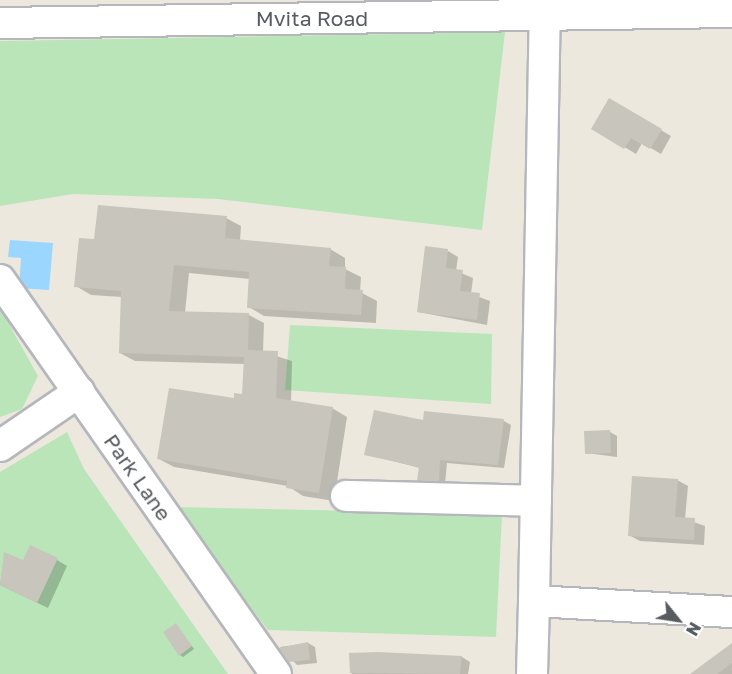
<!DOCTYPE html>
<html>
<head>
<meta charset="utf-8">
<style>
	body { margin:0 }
	#map { position:relative; width:732px; height:674px; overflow:hidden; background:#ece8de; font-family:"Golos Text",sans-serif }
	div>[style] { position:absolute }
	[style*='--x'] { left:calc(var(--x)*1px); top:calc(var(--y)*1px); width:calc(var(--w)*1px); rotate:calc(var(--a)*1deg) }
	.green>* { inset:0; background:#bae5b9 }
	.water>* { inset:0; background:#9bd6ff }
	.shadow>* { inset:0; background:#0003 }
	.building>* { inset:0; background:#c8c5bd }
	.roads { filter:drop-shadow(2px 0 #b5b7bc) drop-shadow(-2px 0 #b5b7bc) drop-shadow(0 2px #b5b7bc) drop-shadow(0 -2px #b5b7bc) }
	.minor>* { height:30px; margin:-15px; padding:0 15px; transform-origin:15px; border-radius:15px; background:#fff }
	span { translate:-50% -50%; white-space:nowrap; text-align:center; line-height:1.15; -webkit-text-stroke:4.5px #fff; paint-order:stroke }
	.street-label { font-size:21px; color:#585c60 }
	.north { position:absolute; left:648px; top:590px; width:60px; height:60px; -webkit-text-stroke:4px #fff; paint-order:stroke; rotate:120deg; font-size:16px; font-weight:700; line-height:24px; text-align:center; color:#585c60 }
	.north::after { content:''; display:block; margin:auto; width:21px; height:27px; background:#585c60; clip-path:polygon(50% 0,100% 100%,50% 72%,0 100%) }
</style>
</head>
<body>
<div id="map">
	<div class="green">
		<div style="clip-path:polygon(505px 32px,482px 230px,218px 199px,73px 194px,0 206px,0 41px)"></div>
		<div style="clip-path:polygon(0 308px,38px 376px,22px 409px,0 417px)"></div>
		<div style="clip-path:polygon(290px 325px,492px 334px,491px 404px,285px 390px)"></div>
		<div style="clip-path:polygon(67px 432px,84px 469px,228px 674px,0 674px,0 472px)"></div>
		<div style="clip-path:polygon(175px 507px,502px 514px,496px 637px,268px 630px)"></div>
	</div>
	<div class="water">
		<div style="clip-path:polygon(10px 240px,53px 243px,49px 290px,19px 288px,21px 258px,8px 257px)"></div>
	</div>
	<div class="shadow">
		<div style="clip-path:polygon(610px 100px,671px 136px,661px 154px,642px 143px,636px 154px,593px 128px)"></div>
		<div style="clip-path:polygon(226px 218px,241px 226px,240px 241px,330px 249px,345px 258px,345px 269px,361px 277px,360px 292px,377px 301px,376px 323px,264px 316px,249px 307px,250px 279px,189px 273px,185px 313px,249px 315px,264px 323px,263px 352px,292px 361px,291px 402px,332px 408px,347px 417px,334px 501px,303px 496px,288px 486px,174px 467px,159px 459px,244px 396px,245px 364px,135px 361px,120px 353px,122px 297px,91px 295px,76px 286px,96px 241px)"></div>
		<div style="clip-path:polygon(448px 251px,458px 257px,456px 271px,473px 278px,471px 294px,490px 301px,487px 325px,418px 312px)"></div>
		<div style="clip-path:polygon(504px 421px,511px 425px,504px 468px,447px 463px,445px 484px,426px 484px,419px 480px,420px 468px,366px 454px,424px 422px)"></div>
		<div style="clip-path:polygon(610px 432px,617px 436px,617px 457px,586px 453px)"></div>
		<div style="clip-path:polygon(677px 480px,688px 486px,685px 519px,705px 526px,704px 545px,640px 541px,629px 535px)"></div>
		<div style="clip-path:polygon(5px 554px,23px 562px,57px 560px,67px 566px,48px 608px,0 585px)"></div>
		<div style="clip-path:polygon(176px 625px,194px 649px,183px 657px,180px 655px)"></div>
		<div style="clip-path:polygon(308px 643px,315px 647px,317px 663px,297px 665px,280px 647px)"></div>
		<div style="clip-path:polygon(732px 645px,732px 674px,692px 674px)"></div>
		<div style="clip-path:polygon(351px 654px,462px 657px,470px 662px,468px 674px,352px 674px)"></div>
	</div>
	<div class="building">
		<div style="clip-path:polygon(609px 98px,662px 129px,650px 149px,631px 138px,624px 149px,591px 129px)"></div>
		<div style="clip-path:polygon(98px 205px,227px 216px,225px 238px,331px 248px,329px 266px,346px 267px,345px 289px,363px 290px,361px 315px,247px 308px,249px 272px,174px 265px,169px 311px,249px 313px,248px 350px,278px 351px,276px 398px,333px 407px,319px 493px,286px 488px,287px 481px,157px 459px,169px 388px,234px 398px,234px 393px,242px 394px,244px 357px,119px 353px,121px 291px,74px 287px,79px 238px,94px 239px)"></div>
		<div style="clip-path:polygon(425px 246px,448px 249px,446px 268px,463px 270px,460px 291px,480px 293px,477px 320px,417px 312px)"></div>
		<div style="clip-path:polygon(374px 410px,423px 420px,424px 411px,504px 419px,498px 465px,440px 460px,439px 481px,417px 481px,419px 467px,364px 455px)"></div>
		<div style="clip-path:polygon(610px 430px,611px 453px,585px 454px,584px 431px)"></div>
		<div style="clip-path:polygon(632px 476px,678px 479px,675px 517px,695px 518px,694px 540px,628px 536px)"></div>
		<div style="clip-path:polygon(30px 545px,58px 558px,37px 603px,0 585px,4px 552px,23px 560px)"></div>
		<div style="clip-path:polygon(176px 623px,192px 646px,179px 656px,163px 632px)"></div>
		<div style="clip-path:polygon(308px 642px,310px 660px,289px 662px,279px 648px)"></div>
		<div style="clip-path:polygon(732px 643px,732px 663px,717px 674px,690px 674px)"></div>
		<div style="clip-path:polygon(378px 652px,462px 656px,460px 674px,350px 673px,349px 653px)"></div>
	</div>
	<div class="roads">
		<div class="minor">
			<div style="--x:0;--y:23;--w:732;--a:-0.86"></div>
			<div style="--x:0;--y:280;--w:481;--a:55"></div>
			<div style="--x:0;--y:446;--w:96;--a:-34.4"></div>
			<div style="--x:346;--y:496;--w:190;--a:1.5"></div>
			<div style="--x:534;--y:601;--w:601;--a:-88.95"></div>
			<div style="--x:532;--y:674;--w:73;--a:-88.4"></div>
			<div style="--x:534;--y:601;--w:198;--a:3.2"></div>
		</div>
	</div>
	<div class="street-label">
		<span style="left:312px;top:18px">Mvita Road</span>
		<span style="left:138px;top:477px;rotate:55deg">Park Lane</span>
	</div>
	<div class="north">N</div>
</div>
</body>
</html>
